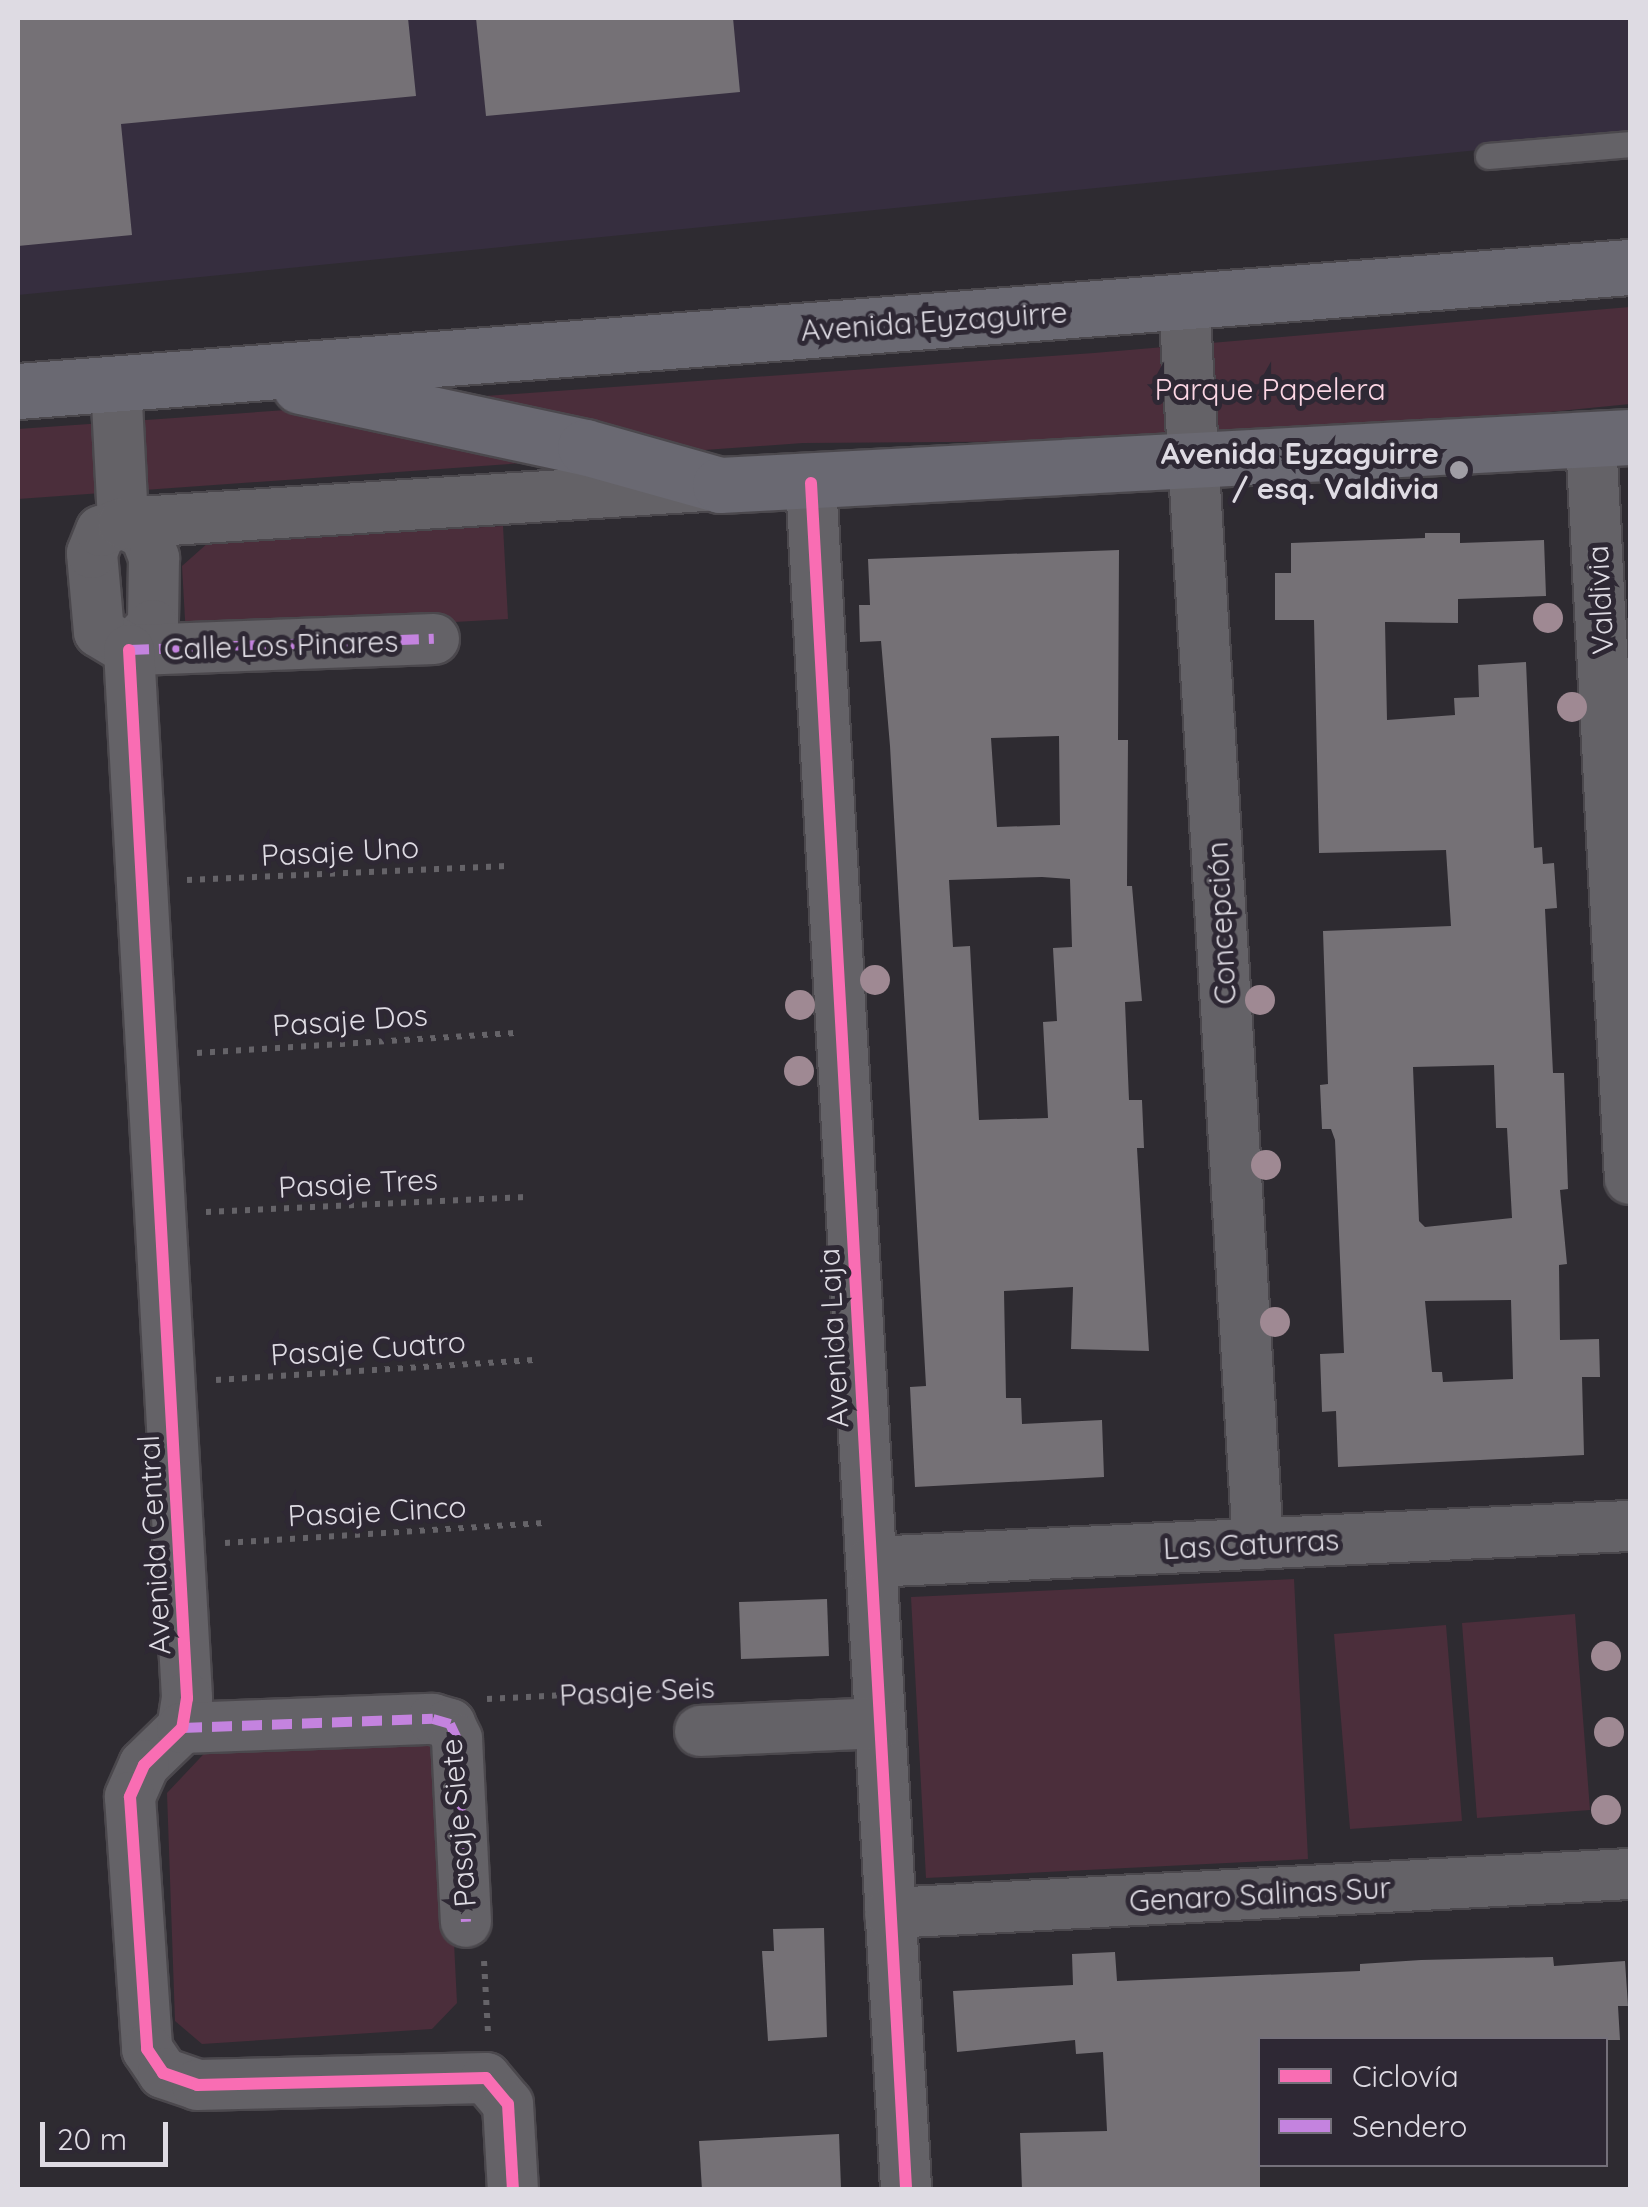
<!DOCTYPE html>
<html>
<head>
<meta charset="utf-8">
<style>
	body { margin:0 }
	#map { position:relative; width:1648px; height:2207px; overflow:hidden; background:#2e2b31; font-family:Quicksand,sans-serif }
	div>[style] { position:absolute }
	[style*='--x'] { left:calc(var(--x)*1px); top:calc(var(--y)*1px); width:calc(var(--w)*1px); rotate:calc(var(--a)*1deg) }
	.built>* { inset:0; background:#362e3f }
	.green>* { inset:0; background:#4b2e3b }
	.building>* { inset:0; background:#757176 }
	.path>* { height:6px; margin-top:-3px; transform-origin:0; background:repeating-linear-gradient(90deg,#656368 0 5px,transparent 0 13px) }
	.roads { filter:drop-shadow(2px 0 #4b484d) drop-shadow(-2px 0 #4b484d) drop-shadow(0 2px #4b484d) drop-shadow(0 -2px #4b484d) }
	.lane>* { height:25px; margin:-12.5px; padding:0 12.5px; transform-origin:12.5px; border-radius:12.5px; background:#646267 }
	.street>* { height:50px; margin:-25px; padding:0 25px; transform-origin:25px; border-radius:25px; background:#646267 }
	.primary>* { height:55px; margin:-27.5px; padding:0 27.5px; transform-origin:27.5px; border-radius:27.5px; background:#6a6972 }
	.quiet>* { height:10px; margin-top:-5px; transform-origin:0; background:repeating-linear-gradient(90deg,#c483df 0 20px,transparent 0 30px) }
	.cycleway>* { height:12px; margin:-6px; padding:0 6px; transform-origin:6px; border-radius:6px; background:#f96db3 }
	.trees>* { width:30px; height:30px; margin:-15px; border-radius:50%; background:#9f8993 }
	.dots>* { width:28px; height:28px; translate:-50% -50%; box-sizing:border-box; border:5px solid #2e2834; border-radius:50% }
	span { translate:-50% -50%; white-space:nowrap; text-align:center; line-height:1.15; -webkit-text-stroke:10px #2e2834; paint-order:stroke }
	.street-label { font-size:30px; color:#dedbe3 }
	.park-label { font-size:30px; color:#fcd6e4 }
	.poi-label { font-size:30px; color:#dedbe3; font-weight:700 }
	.right { translate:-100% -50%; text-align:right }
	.frame { position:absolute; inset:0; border:20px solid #dedbe3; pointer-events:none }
	.legend { position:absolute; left:1258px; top:2037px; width:350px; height:130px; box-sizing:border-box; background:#2e2834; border:2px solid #74707a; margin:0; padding:12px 18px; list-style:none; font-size:30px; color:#dedbe3 }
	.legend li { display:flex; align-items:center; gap:20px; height:50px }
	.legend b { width:50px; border:2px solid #74707a }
	.scale { position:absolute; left:40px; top:2122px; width:128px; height:45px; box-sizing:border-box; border:5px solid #dedbe3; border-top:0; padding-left:12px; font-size:30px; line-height:35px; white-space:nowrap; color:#dedbe3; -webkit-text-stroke:8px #2e2834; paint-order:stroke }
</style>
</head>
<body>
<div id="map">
	<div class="built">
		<div style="clip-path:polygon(18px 18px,1630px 18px,1630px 135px,18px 295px)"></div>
	</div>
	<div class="green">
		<div style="clip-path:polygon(1630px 307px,1630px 404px,1267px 440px,803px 443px,18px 499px,18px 429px,1094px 353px)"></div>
		<div style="clip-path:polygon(503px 526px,508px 619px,186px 637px,182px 566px,209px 542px)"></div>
		<div style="clip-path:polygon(1294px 1579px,1308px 1859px,926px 1878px,911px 1597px)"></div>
		<div style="clip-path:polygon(1575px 1614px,1590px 1810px,1477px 1818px,1462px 1623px)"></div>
		<div style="clip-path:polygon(1446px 1625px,1462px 1821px,1350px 1829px,1334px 1634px)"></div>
		<div style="clip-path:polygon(423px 1737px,445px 1761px,457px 2003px,432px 2029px,202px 2044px,175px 2021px,167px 1793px,215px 1742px)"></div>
	</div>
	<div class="building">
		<div style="clip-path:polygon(18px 18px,408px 18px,416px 96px,121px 124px,132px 235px,18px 246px)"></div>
		<div style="clip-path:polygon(476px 18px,733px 18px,740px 92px,486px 116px)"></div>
		<div style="clip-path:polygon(evenodd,1425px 533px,1460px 533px,1460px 543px,1544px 540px,1546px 596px,1458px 599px,1458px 623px,1385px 622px,1387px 720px,1455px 715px,1454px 698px,1479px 697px,1478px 665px,1526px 662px,1534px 848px,1542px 847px,1543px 864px,1554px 863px,1557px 908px,1545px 909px,1553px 1073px,1564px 1073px,1568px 1189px,1560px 1190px,1567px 1264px,1559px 1265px,1560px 1340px,1599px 1339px,1600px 1377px,1582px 1377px,1584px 1455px,1338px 1467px,1336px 1411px,1322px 1412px,1320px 1354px,1344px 1353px,1335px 1140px,1331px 1129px,1322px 1129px,1320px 1085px,1328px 1084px,1323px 931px,1451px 926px,1446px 850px,1319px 853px,1314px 620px,1275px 620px,1275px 573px,1291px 573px,1291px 543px,1425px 538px,1425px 533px,1494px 1065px,1496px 1128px,1507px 1128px,1512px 1218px,1425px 1227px,1419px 1221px,1413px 1067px,1494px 1065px,1425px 533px,1511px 1300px,1513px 1379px,1443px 1382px,1442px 1372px,1432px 1372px,1425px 1301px,1511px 1300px)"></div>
		<div style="clip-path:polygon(evenodd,1119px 550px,1118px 740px,1128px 740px,1127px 886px,1132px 886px,1142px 1001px,1125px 1002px,1129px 1100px,1142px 1100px,1144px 1148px,1137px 1148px,1149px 1351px,1071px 1349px,1073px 1287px,1004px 1291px,1006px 1398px,1021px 1398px,1022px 1424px,1102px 1420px,1104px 1477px,915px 1487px,910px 1387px,926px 1386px,890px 746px,881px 641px,860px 642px,859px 605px,870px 605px,868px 559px,1119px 550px,1059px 736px,1060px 825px,997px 827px,991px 738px,1059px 736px,1119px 550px,1042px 877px,1070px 879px,1072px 947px,1053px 948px,1057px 1021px,1043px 1022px,1048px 1118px,979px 1120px,970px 946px,953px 947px,949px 880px,1042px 877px)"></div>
		<div style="clip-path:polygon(827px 1599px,829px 1656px,741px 1659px,739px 1602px)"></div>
		<div style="clip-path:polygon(824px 1928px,827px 2037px,768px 2041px,762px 1951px,774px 1951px,773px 1929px)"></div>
		<div style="clip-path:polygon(1115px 1952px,1117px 1981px,1360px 1971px,1360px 1964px,1421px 1960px,1553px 1957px,1554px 1966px,1625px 1961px,1628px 2006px,1618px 2006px,1620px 2040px,1260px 2040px,1260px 2190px,1022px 2190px,1020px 2133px,1107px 2131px,1103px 2052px,1076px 2054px,1075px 2040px,957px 2052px,953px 1991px,1073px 1985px,1072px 1954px)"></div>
		<div style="clip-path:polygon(839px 2134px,841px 2188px,702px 2190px,699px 2141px)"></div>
	</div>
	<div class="path">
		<div style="--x:187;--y:880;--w:320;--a:-2.5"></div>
		<div style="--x:197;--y:1053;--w:321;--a:-3.6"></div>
		<div style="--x:206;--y:1212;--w:321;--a:-2.7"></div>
		<div style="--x:216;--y:1380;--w:322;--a:-3.6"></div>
		<div style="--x:225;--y:1543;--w:323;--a:-3.6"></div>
		<div style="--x:487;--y:1699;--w:192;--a:-3"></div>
		<div style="--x:484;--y:1961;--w:72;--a:86.8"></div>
	</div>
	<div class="roads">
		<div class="lane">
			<div style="--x:1488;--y:156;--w:143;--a:-4.8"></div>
		</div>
		<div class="street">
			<div style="--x:1184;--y:302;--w:1244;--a:86.59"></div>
			<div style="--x:116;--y:383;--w:140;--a:87.1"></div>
			<div style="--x:1591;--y:440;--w:740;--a:86.98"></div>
			<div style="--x:811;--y:483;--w:1710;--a:86.81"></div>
			<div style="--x:123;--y:523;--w:25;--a:27"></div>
			<div style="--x:145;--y:534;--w:26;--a:69"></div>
			<div style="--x:154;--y:558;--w:67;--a:90.9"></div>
			<div style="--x:153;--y:625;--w:35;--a:134"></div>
			<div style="--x:434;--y:639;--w:305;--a:177.9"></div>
			<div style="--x:129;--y:650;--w:35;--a:-149"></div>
			<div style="--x:99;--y:632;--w:79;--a:-95.1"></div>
			<div style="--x:92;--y:553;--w:24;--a:-68"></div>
			<div style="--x:101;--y:531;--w:23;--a:-20"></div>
			<div style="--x:123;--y:523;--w:583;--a:-3.64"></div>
			<div style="--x:129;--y:650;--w:1050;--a:86.83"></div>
			<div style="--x:187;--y:1698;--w:30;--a:99"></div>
			<div style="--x:182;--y:1728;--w:53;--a:135.8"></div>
			<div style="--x:144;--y:1765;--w:35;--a:114"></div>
			<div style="--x:130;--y:1797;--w:253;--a:86.1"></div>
			<div style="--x:147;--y:2049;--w:29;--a:56"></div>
			<div style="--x:163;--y:2073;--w:36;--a:19"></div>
			<div style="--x:197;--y:2085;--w:289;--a:-1.4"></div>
			<div style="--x:486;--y:2078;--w:34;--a:50"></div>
			<div style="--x:508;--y:2104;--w:86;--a:86.7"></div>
			<div style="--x:871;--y:1562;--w:760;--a:-2.72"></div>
			<div style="--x:182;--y:1728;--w:251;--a:-2.1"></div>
			<div style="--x:433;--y:1719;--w:18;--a:16"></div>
			<div style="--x:450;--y:1724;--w:17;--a:65"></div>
			<div style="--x:457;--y:1739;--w:183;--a:87.2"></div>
			<div style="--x:700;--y:1731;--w:180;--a:-2.5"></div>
			<div style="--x:890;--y:1913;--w:741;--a:-3.02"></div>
		</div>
		<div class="primary">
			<div style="--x:300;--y:386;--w:291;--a:12.1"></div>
			<div style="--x:585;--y:447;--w:140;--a:15.7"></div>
			<div style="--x:720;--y:485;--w:911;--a:-3.02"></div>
			<div style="--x:18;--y:391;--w:1617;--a:-4.4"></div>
		</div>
	</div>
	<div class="quiet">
		<div style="--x:129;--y:650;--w:305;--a:-2.1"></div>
		<div style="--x:182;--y:1728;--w:251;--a:-2.1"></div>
		<div style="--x:433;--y:1719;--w:18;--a:16"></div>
		<div style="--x:450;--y:1724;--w:17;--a:65"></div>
		<div style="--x:457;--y:1739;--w:183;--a:87.2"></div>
	</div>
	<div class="cycleway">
		<div style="--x:811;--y:483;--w:1710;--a:86.81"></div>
		<div style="--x:129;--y:650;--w:1050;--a:86.83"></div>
		<div style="--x:187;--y:1698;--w:30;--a:99"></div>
		<div style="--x:182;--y:1728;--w:53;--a:135.8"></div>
		<div style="--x:144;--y:1765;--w:35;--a:114"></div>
		<div style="--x:130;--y:1797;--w:253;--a:86.1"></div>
		<div style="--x:147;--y:2049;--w:29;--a:56"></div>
		<div style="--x:163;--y:2073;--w:36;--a:19"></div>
		<div style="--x:197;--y:2085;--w:289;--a:-1.4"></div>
		<div style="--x:486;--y:2078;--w:34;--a:50"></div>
		<div style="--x:508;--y:2104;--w:86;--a:86.7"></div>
	</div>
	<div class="trees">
		<div style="left:1548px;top:618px"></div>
		<div style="left:1572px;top:707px"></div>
		<div style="left:875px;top:980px"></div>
		<div style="left:1260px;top:1000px"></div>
		<div style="left:800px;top:1005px"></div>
		<div style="left:799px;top:1071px"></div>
		<div style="left:1266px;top:1165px"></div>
		<div style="left:1275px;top:1322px"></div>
		<div style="left:1606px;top:1656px"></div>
		<div style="left:1609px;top:1732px"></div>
		<div style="left:1606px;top:1810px"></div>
	</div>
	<div class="dots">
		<div style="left:1459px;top:470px;background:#a09da5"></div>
	</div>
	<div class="street-label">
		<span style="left:934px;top:321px;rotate:-4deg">Avenida Eyzaguirre</span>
		<span style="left:1600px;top:600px;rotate:-93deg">Valdivia</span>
		<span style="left:281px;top:645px;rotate:-2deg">Calle Los Pinares</span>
		<span style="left:340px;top:851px;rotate:-3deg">Pasaje Uno</span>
		<span style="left:1221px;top:923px;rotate:-93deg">Concepción</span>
		<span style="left:350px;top:1020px;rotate:-4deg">Pasaje Dos</span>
		<span style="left:358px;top:1183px;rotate:-3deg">Pasaje Tres</span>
		<span style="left:833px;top:1338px;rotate:-93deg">Avenida Laja</span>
		<span style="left:368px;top:1348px;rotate:-4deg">Pasaje Cuatro</span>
		<span style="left:377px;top:1511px;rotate:-3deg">Pasaje Cinco</span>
		<span style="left:1251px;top:1544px;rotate:-3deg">Las Caturras</span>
		<span style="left:154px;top:1545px;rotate:-93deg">Avenida Central</span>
		<span style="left:637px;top:1691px;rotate:-3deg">Pasaje Seis</span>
		<span style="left:458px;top:1823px;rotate:-95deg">Pasaje Siete</span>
		<span style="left:1260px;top:1894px;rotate:-3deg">Genaro Salinas Sur</span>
	</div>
	<div class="park-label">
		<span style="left:1270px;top:389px">Parque Papelera</span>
	</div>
	<div class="poi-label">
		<span class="right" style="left:1439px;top:470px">Avenida Eyzaguirre<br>/ esq. Valdivia</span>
	</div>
	<div class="frame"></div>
	<ul class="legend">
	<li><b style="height:12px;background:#f96db3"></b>Ciclovía</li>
	<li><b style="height:12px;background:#c483df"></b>Sendero</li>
	</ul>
	<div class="scale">20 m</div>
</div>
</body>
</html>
